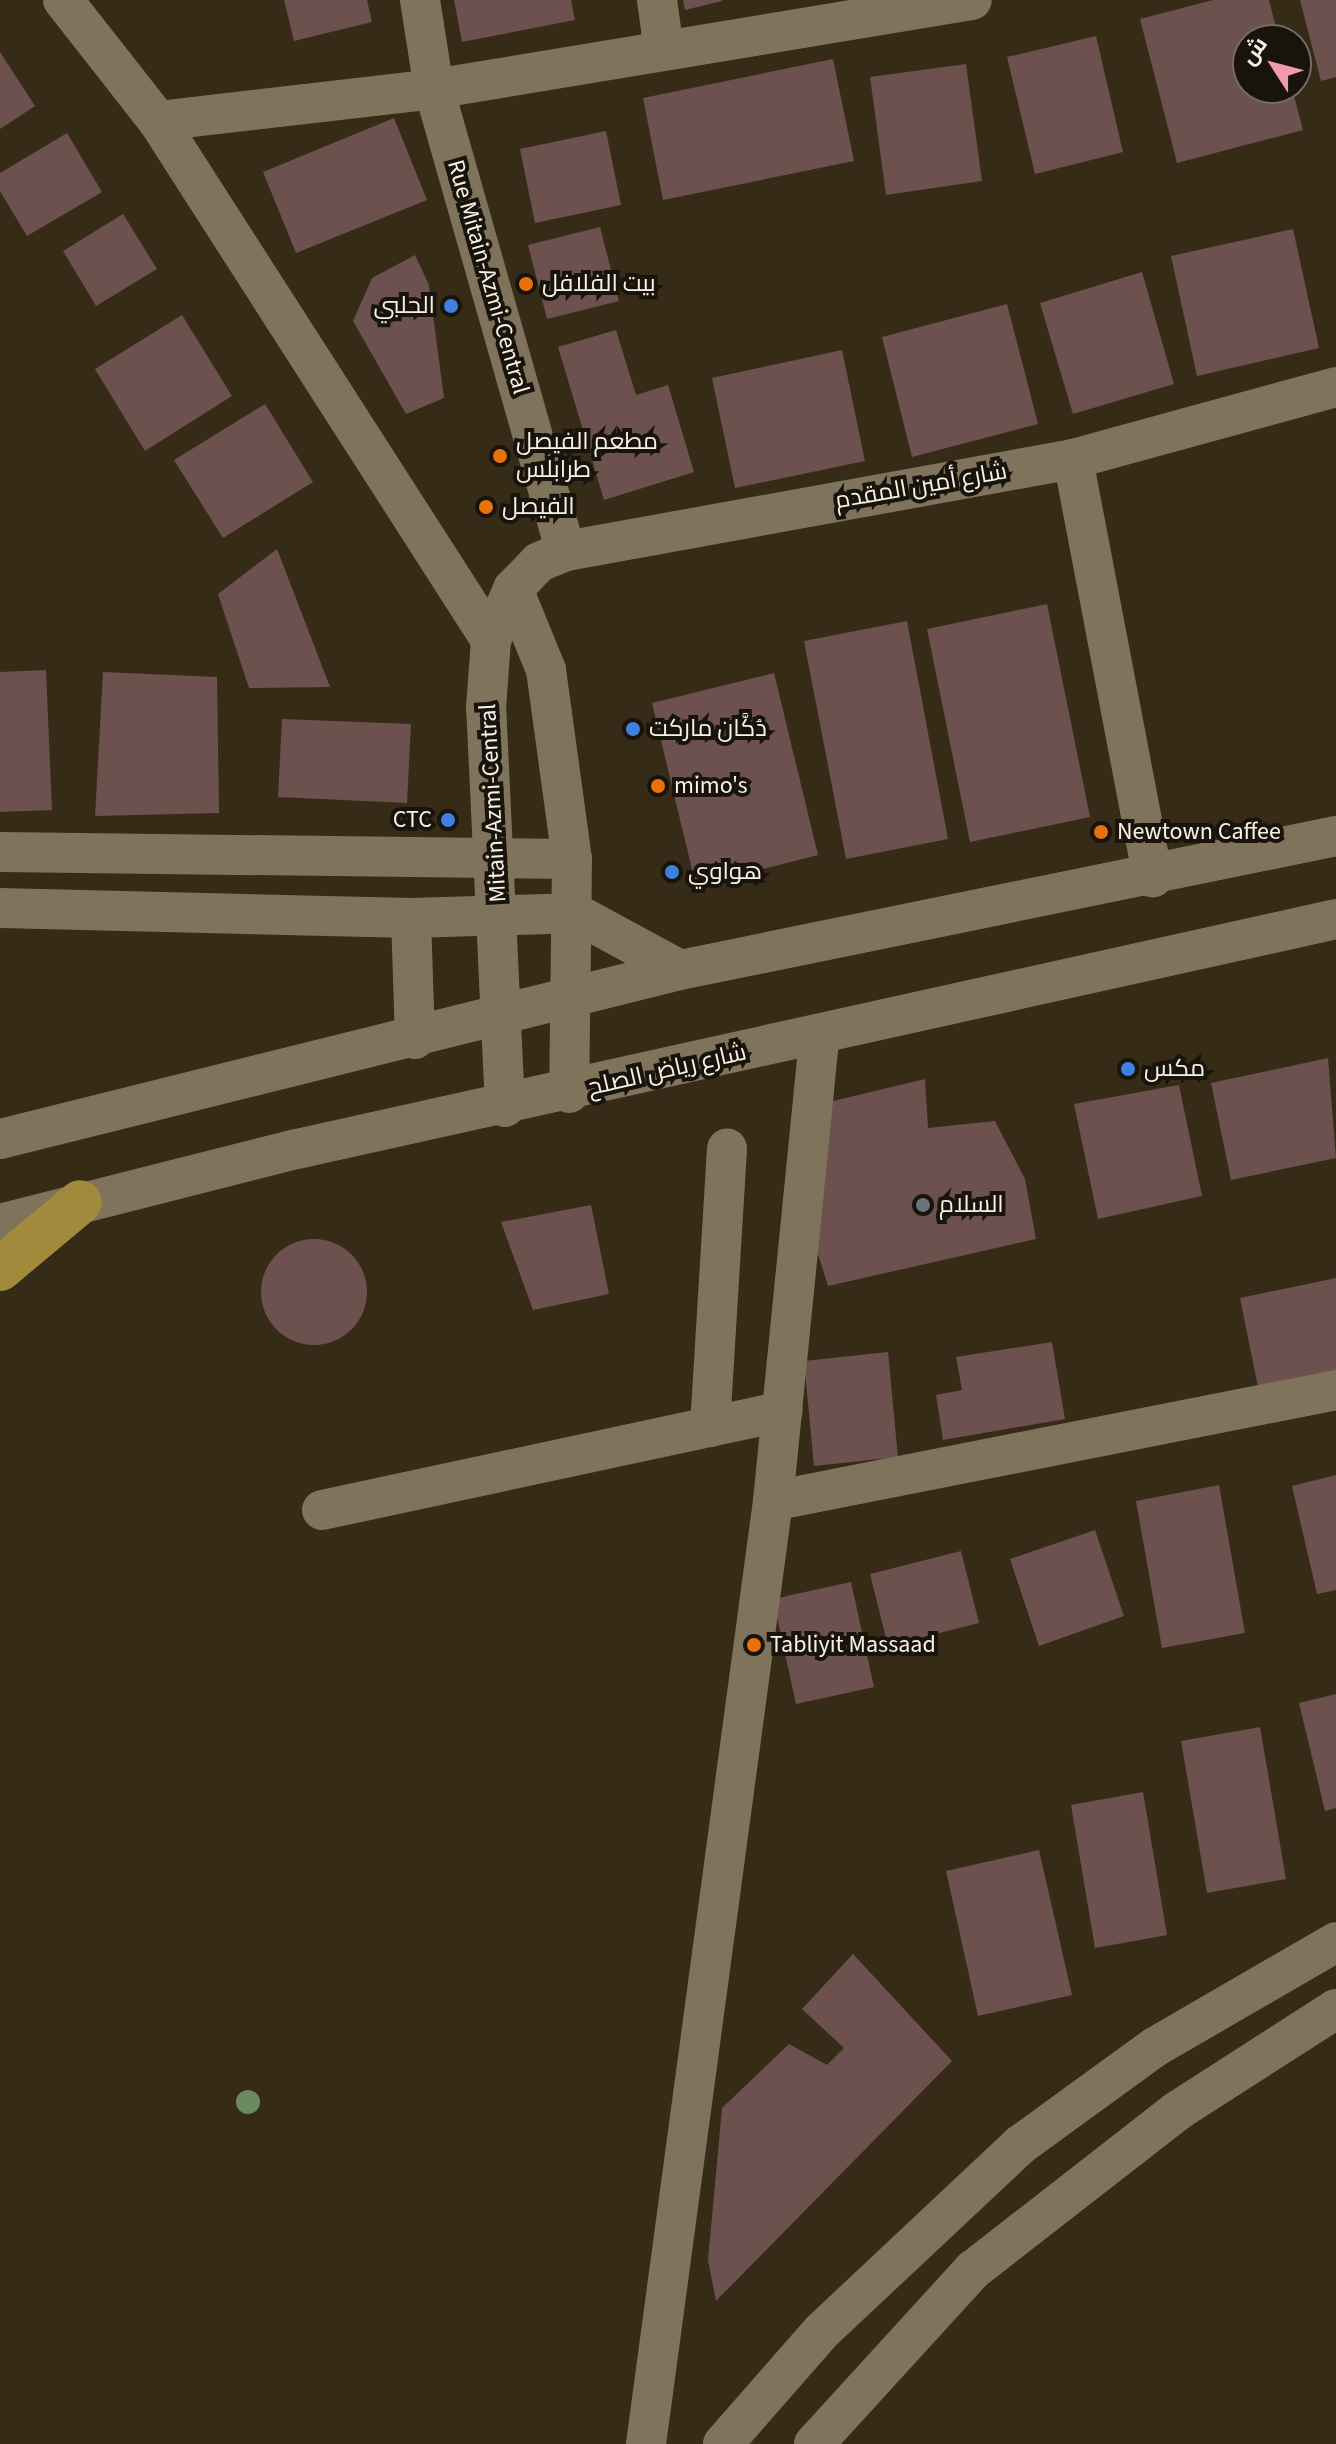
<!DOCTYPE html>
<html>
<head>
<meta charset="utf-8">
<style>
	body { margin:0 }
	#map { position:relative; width:1336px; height:2444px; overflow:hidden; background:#362b17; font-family:"Source Sans 3",Cairo,sans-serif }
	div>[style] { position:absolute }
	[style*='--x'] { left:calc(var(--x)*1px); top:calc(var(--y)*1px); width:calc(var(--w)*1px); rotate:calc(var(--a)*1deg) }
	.building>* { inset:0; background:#6c514e }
	.round { border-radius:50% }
	.minor>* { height:40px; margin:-20px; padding:0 20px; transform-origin:20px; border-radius:20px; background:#7f735c }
	.highway>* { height:44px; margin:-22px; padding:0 22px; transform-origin:22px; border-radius:22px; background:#a18a3c }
	.trees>* { width:24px; height:24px; margin:-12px; border-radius:50%; background:#6c8a62 }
	.dots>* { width:22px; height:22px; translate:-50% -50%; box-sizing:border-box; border:4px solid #19140b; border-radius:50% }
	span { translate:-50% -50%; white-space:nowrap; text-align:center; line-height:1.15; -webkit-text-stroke:8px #19140b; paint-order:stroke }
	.street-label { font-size:24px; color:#f8f1e5 }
	.poi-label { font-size:24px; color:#f8f1e5 }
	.left { translate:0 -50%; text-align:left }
	.right { translate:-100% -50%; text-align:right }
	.north { position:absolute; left:1232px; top:24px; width:80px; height:80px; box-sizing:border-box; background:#19140b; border:2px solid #726c62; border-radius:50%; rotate:306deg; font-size:22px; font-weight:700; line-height:32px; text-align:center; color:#f8f1e5 }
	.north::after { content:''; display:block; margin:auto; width:28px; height:36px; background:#f29aad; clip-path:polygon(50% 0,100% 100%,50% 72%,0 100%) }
</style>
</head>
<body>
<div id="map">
	<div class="building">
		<div style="clip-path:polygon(284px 0,367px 0,372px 22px,294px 41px)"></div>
		<div style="clip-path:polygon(454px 0,571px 0,575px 20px,462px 42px)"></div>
		<div style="clip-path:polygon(683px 0,722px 0,722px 1px,685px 10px)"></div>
		<div style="clip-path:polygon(1213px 0,1269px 0,1279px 40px,1248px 40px,1248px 88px,1292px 88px,1303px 130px,1177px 163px,1140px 19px)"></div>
		<div style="clip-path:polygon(1300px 0,1336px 0,1336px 77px,1321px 81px)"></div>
		<div style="clip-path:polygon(1096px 36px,1123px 152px,1035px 174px,1007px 57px)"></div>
		<div style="clip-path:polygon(0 52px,35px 106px,0 129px)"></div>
		<div style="clip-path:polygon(833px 59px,854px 161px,663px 200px,643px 98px)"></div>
		<div style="clip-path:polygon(966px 64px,982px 181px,886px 195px,870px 77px)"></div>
		<div style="clip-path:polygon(394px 118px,427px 200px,296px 253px,263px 172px)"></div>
		<div style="clip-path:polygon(606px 131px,621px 205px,535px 223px,520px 149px)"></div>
		<div style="clip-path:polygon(67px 133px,102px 192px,27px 236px,0 191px,0 173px)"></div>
		<div style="clip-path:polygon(123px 214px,157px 269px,96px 306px,63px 251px)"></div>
		<div style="clip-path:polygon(600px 227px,619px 301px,547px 319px,528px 245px)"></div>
		<div style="clip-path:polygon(1293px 229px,1319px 348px,1197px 376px,1171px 256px)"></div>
		<div style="clip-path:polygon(415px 255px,429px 285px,444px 398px,406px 414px,353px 321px,372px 278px)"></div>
		<div style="clip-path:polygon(1142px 272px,1174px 384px,1073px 414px,1040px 303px)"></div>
		<div style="clip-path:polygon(1007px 304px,1038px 424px,912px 457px,882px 337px)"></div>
		<div style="clip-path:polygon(182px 315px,232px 396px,145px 451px,95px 369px)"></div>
		<div style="clip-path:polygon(616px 330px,636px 395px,668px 385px,694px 472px,604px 500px,558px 347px)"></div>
		<div style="clip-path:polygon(842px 350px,865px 461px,735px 488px,712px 378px)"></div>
		<div style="clip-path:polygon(265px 404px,313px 482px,223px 538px,174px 460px)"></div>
		<div style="clip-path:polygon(277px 549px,330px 687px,249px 688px,218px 594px)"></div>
		<div style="clip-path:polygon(1047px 604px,1090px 817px,970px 842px,927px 629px)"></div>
		<div style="clip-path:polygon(907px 621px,948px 839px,846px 859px,804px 641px)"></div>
		<div style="clip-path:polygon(46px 670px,52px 810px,0 812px,0 672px)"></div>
		<div style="clip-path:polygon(103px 672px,217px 677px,219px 813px,95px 816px)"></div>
		<div style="clip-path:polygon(774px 673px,818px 855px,696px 886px,652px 703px)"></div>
		<div style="clip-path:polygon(282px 719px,411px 724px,407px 803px,278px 797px)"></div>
		<div style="clip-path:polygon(1328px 1058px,1336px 1158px,1231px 1180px,1211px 1083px)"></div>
		<div style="clip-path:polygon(925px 1079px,928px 1128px,995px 1121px,1025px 1179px,1036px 1239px,828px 1286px,811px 1232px,825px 1103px)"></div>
		<div style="clip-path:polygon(1179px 1085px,1202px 1196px,1098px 1219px,1074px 1104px)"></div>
		<div style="clip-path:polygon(591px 1205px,609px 1294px,533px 1310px,501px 1222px)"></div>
		<div class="round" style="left:261px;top:1239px;width:106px;height:106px"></div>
		<div style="clip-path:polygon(1336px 1278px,1336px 1371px,1258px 1387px,1240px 1298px)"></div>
		<div style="clip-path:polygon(1052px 1342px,1065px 1419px,943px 1440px,936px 1395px,962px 1390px,956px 1357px)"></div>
		<div style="clip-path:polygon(888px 1352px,898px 1457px,814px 1466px,804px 1361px)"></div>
		<div style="clip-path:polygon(1336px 1475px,1336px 1590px,1317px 1594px,1292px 1486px)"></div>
		<div style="clip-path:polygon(1219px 1485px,1245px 1633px,1162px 1648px,1136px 1501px)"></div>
		<div style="clip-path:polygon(1095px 1530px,1124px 1616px,1039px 1646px,1010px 1559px)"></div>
		<div style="clip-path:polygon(961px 1551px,979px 1623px,888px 1646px,870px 1574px)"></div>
		<div style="clip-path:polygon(851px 1582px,874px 1687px,796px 1704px,773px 1599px)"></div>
		<div style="clip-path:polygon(1336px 1694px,1336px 1808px,1325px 1811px,1299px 1703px)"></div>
		<div style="clip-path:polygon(1260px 1727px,1286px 1879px,1207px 1893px,1181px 1741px)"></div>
		<div style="clip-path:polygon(1143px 1792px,1167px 1935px,1095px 1948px,1071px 1805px)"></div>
		<div style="clip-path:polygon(1039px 1850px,1072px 1995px,978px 2016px,946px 1871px)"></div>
		<div style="clip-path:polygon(853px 1954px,952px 2061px,716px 2301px,708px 2260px,722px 2108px,789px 2044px,827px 2065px,844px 2048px,802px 2009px)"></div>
	</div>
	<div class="minor">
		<div style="--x:63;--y:0;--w:154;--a:51.9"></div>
		<div style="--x:158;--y:121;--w:617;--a:57.32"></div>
		<div style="--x:420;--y:0;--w:90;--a:81.1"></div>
		<div style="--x:434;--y:89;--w:480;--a:74.1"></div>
		<div style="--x:657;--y:0;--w:51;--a:82.2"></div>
		<div style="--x:158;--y:121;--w:278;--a:-6.6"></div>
		<div style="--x:434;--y:89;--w:545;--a:-9.39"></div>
		<div style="--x:1073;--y:459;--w:426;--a:79.2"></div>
		<div style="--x:513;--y:589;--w:37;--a:-46"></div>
		<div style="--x:539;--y:562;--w:29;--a:-22"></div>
		<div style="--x:566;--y:551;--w:515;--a:-10.28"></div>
		<div style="--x:1073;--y:459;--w:273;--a:-15.3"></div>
		<div style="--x:0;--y:852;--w:572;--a:0.7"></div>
		<div style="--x:0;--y:908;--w:411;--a:1.4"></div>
		<div style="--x:411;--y:918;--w:164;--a:-1.7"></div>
		<div style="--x:575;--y:913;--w:119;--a:28.5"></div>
		<div style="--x:411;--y:918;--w:121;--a:88.1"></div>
		<div style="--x:505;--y:1107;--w:399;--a:-92.7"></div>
		<div style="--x:486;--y:708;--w:68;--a:-85.8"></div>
		<div style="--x:491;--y:640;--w:56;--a:-66.7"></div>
		<div style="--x:513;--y:589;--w:87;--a:67.8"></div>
		<div style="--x:546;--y:670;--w:191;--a:82.2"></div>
		<div style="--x:572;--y:859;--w:234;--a:90.7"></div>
		<div style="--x:0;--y:1139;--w:701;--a:-13.96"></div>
		<div style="--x:680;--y:970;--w:670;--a:-11.54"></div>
		<div style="--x:0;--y:1224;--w:306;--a:-14.2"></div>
		<div style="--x:297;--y:1149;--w:1064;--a:-12.48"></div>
		<div style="--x:710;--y:1427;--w:279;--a:-86.5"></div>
		<div style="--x:773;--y:1501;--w:574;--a:-11.15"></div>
		<div style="--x:322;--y:1510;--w:471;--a:-12.1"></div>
		<div style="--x:646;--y:2444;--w:952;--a:-82.33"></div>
		<div style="--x:773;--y:1501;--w:469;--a:-84.3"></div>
		<div style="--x:723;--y:2444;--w:150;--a:-48.8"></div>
		<div style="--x:822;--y:2331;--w:272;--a:-43.2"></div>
		<div style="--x:1020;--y:2145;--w:167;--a:-36"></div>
		<div style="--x:1155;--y:2047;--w:209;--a:-30.1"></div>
		<div style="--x:814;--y:2444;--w:236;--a:-47.6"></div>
		<div style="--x:973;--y:2270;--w:259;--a:-37.9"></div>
		<div style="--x:1177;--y:2111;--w:189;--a:-32.7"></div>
	</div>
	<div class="highway">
		<div style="--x:0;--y:1269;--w:104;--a:-39.9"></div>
	</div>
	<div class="trees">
		<div style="left:248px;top:2102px"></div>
	</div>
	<div class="dots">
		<div style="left:526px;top:284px;background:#e8710a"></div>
		<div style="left:451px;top:306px;background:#3f7fe0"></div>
		<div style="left:500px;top:456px;background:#e8710a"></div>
		<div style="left:486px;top:507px;background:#e8710a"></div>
		<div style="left:633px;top:729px;background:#3f7fe0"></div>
		<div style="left:658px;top:786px;background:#e8710a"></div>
		<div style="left:448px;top:820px;background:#3f7fe0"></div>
		<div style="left:1101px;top:832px;background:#e8710a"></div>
		<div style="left:672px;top:872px;background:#3f7fe0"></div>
		<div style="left:1128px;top:1069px;background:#3f7fe0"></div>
		<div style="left:923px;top:1205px;background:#6b7280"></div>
		<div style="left:754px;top:1645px;background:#e8710a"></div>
	</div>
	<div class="street-label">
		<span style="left:488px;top:277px;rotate:74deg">Rue Mitain-Azmi-Central</span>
		<span style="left:921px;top:486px;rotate:-10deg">شارع أمين المقدم</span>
		<span style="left:493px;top:803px;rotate:-93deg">Mitain-Azmi-Central</span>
		<span style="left:667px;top:1070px;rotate:-13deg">شارع رياض الصلح</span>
	</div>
	<div class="poi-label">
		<span class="left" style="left:542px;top:284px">بيت الفلافل</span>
		<span class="right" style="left:435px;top:306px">الحلبي</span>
		<span class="left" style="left:516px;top:456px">مطعم الفيصل<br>طرابلس</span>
		<span class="left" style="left:502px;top:507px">الفيصل</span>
		<span class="left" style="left:649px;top:729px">دُكَّان ماركت</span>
		<span class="left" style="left:674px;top:786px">mimo's</span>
		<span class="right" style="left:432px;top:820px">CTC</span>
		<span class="left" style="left:1117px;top:832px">Newtown Caffee</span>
		<span class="left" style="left:688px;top:872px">هواوي</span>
		<span class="left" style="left:1144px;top:1069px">مكس</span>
		<span class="left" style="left:939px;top:1205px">السلام</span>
		<span class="left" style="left:770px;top:1645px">Tabliyit Massaad</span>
	</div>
	<div class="north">ش</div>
</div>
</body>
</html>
